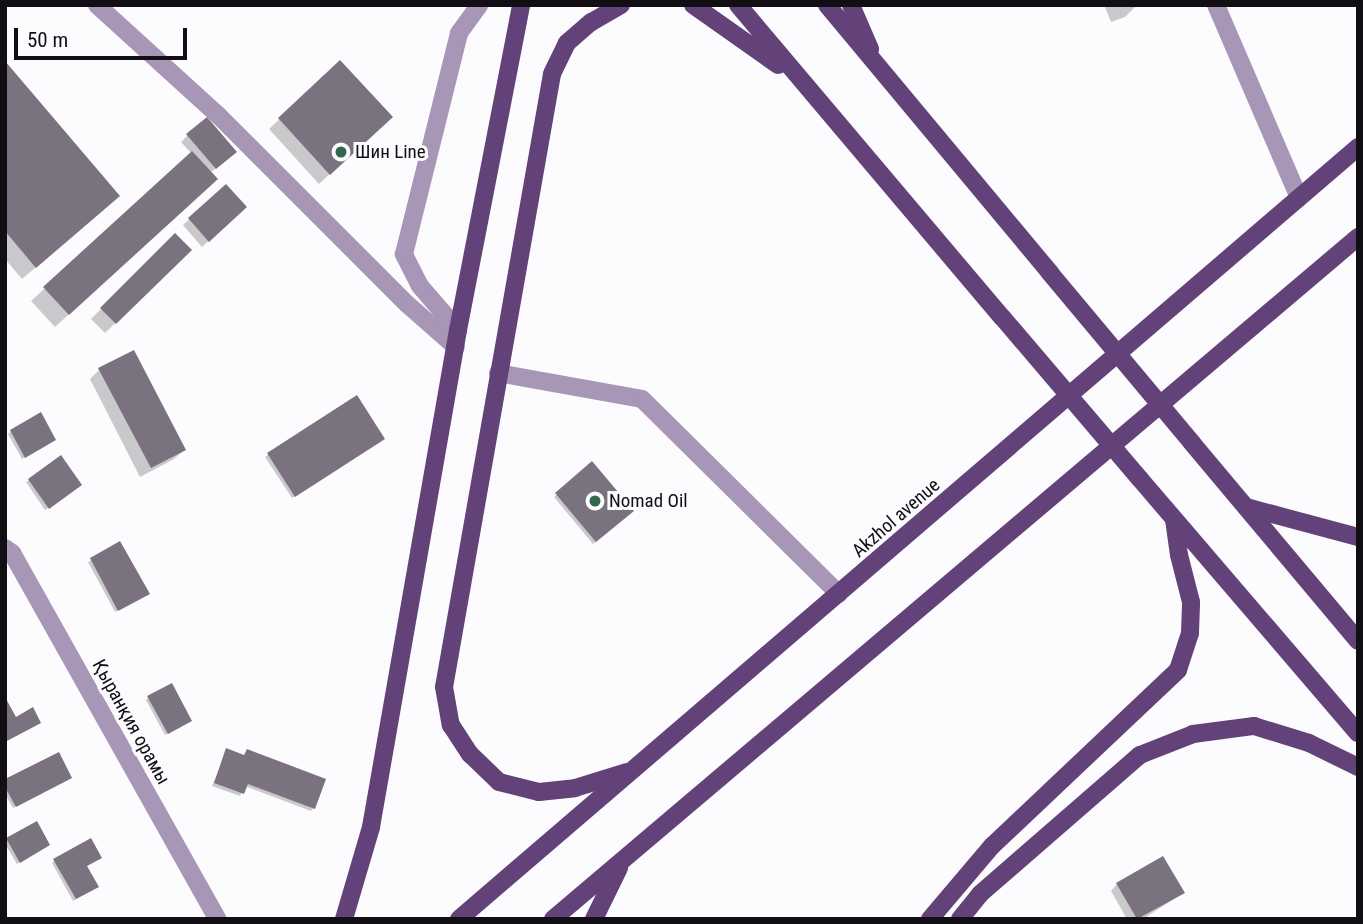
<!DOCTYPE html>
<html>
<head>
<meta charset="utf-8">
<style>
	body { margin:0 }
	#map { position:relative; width:1363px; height:924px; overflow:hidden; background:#fcfbfe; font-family:"Roboto Condensed",sans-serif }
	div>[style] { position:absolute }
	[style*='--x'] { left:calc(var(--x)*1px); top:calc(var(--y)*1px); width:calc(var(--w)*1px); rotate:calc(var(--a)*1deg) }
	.shadow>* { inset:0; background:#0003 }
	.building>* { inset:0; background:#7a737f }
	.minor>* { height:18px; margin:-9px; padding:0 9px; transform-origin:9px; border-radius:9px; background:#a796b6 }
	.major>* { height:18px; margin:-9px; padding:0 9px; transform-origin:9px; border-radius:9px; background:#624279 }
	.major-bridge>* { height:18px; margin:-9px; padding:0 9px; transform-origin:9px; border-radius:9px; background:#624279 }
	.dots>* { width:19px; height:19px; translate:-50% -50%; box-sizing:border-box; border:4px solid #fcfbfe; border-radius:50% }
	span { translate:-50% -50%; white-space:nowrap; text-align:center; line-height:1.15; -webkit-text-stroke:6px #fcfbfe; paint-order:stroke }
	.poi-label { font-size:19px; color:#120f14 }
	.left { translate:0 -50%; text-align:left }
	.street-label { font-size:19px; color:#120f14 }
	.frame { position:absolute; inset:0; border:7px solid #120f14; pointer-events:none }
	.scale { position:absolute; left:14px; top:28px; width:173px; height:32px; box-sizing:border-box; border:4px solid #120f14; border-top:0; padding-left:9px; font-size:21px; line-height:24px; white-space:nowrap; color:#120f14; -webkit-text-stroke:5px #fcfbfe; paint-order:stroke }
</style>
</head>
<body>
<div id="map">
	<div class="shadow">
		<div style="clip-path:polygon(1104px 5px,1137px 5px,1125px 17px,1111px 22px)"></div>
		<div style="clip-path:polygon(340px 63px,380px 127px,319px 184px,269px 129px)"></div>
		<div style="clip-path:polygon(5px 64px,104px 209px,22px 279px,5px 259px)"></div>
		<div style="clip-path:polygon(188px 135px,228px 158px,210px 173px,203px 192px,55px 327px,31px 301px,192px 154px,181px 142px)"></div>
		<div style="clip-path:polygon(226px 186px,238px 214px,202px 247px,183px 225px)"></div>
		<div style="clip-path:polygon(175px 235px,189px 250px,105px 333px,91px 319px)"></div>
		<div style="clip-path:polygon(99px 370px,184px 450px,174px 459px,140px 477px,90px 379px)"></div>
		<div style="clip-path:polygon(357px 397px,380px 441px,292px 498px,265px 457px)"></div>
		<div style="clip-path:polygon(11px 431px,51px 442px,22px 459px,8px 434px)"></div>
		<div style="clip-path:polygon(592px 464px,632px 511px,593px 544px,554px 497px)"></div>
		<div style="clip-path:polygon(29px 480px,77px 488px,45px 510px,26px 482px)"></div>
		<div style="clip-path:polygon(120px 543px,145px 596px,115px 612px,88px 562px)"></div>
		<div style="clip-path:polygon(148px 698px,187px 723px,165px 735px,146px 700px)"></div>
		<div style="clip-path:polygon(227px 751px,243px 757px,247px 751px,314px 808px,311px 811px,245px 786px,240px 796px,212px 786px)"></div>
		<div style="clip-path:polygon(67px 780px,13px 808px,5px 794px,5px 781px)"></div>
		<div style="clip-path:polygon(7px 839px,48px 845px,17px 864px,5px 844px)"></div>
		<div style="clip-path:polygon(55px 860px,86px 866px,94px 889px,73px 901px,52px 863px)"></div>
		<div style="clip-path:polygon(1117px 884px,1183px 893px,1143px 919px,1127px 919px,1111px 891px)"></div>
	</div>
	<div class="building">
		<div style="clip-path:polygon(340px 60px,393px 117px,330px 175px,278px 118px)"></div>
		<div style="clip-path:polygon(5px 61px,120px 196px,36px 268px,5px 231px)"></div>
		<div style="clip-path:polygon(207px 117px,237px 152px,216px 169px,186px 134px)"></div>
		<div style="clip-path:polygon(192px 151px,218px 179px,69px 315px,43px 287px)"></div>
		<div style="clip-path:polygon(226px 184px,247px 207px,209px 242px,188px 218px)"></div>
		<div style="clip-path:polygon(175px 233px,192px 250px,116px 324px,100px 308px)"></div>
		<div style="clip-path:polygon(134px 350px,186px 450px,151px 468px,98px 368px)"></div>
		<div style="clip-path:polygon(357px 395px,385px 439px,295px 497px,267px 453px)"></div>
		<div style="clip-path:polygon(41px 412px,56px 440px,25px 458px,10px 430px)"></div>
		<div style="clip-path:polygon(61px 455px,82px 485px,49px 509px,28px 479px)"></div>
		<div style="clip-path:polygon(592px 461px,634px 511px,596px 542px,555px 493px)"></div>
		<div style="clip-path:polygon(120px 541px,150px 594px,118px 611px,90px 558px)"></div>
		<div style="clip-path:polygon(172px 683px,192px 721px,168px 734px,147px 696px)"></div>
		<div style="clip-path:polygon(5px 697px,16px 717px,33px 707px,41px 723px,5px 742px)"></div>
		<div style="clip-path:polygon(226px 748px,244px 755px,247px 749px,326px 779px,315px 809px,248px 784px,244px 794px,214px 783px)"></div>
		<div style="clip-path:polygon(59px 752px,72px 778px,16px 807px,5px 787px,5px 779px)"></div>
		<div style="clip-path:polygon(37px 821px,50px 845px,20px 863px,6px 838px)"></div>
		<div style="clip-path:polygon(91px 838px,102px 858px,87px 866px,99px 887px,76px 899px,53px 859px)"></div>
		<div style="clip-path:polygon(1163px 856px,1185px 893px,1137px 919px,1116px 883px)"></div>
	</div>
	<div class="minor">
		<div style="--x:97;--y:5;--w:164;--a:42.3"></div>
		<div style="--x:218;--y:115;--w:267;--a:45"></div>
		<div style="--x:407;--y:304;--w:65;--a:41.3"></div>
		<div style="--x:1216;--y:5;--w:210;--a:66.7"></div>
		<div style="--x:458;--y:330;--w:58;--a:-130.8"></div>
		<div style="--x:420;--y:286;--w:36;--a:-117"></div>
		<div style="--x:404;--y:254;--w:228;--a:-76"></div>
		<div style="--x:459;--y:33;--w:34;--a:-54"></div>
		<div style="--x:498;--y:373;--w:146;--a:10.2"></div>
		<div style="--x:642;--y:399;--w:277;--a:44.7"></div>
		<div style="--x:5;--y:548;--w:9;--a:36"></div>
		<div style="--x:12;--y:553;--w:420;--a:60.7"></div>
	</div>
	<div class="major">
		<div style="--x:621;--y:5;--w:34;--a:150"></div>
		<div style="--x:591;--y:22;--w:32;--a:139"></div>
		<div style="--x:567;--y:43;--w:34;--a:116"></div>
		<div style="--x:552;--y:74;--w:622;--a:99.99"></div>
		<div style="--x:444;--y:687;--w:39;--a:80"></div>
		<div style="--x:451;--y:725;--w:35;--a:57"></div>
		<div style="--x:470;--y:754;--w:40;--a:44"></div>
		<div style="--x:499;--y:782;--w:41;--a:14"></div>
		<div style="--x:539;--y:792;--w:36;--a:-6"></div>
		<div style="--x:575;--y:788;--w:54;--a:-17.1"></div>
		<div style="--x:693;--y:5;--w:104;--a:35.2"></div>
		<div style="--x:738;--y:5;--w:409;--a:49.8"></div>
		<div style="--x:827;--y:5;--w:349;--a:50.2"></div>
		<div style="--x:851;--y:5;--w:48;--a:66.6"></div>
		<div style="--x:1192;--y:443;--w:258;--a:50"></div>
		<div style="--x:1140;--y:479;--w:335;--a:49.4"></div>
		<div style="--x:1246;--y:507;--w:116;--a:15"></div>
		<div style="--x:344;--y:919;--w:96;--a:-73.6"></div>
		<div style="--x:371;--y:827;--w:505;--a:-80.07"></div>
		<div style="--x:458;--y:330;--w:331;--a:-79"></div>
		<div style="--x:459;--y:919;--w:1185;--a:-40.65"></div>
		<div style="--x:553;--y:919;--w:1055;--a:-40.27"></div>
		<div style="--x:594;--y:919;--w:57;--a:-63.9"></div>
		<div style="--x:930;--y:919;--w:96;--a:-49.7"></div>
		<div style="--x:992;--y:846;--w:256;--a:-43.4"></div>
		<div style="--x:1178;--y:670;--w:39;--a:-72"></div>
		<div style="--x:1190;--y:633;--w:31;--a:-88"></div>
		<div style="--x:1191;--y:602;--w:49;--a:-104.3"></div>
		<div style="--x:1179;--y:555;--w:36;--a:-98"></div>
		<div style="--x:960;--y:919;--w:32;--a:-51"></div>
		<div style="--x:980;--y:894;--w:212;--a:-41"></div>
		<div style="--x:1140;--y:755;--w:57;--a:-21.6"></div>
		<div style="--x:1193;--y:734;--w:62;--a:-7.5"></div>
		<div style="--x:1254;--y:726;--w:58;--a:17.2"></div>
		<div style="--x:1309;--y:743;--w:55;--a:26.1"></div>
	</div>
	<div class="major-bridge">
		<div style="--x:1050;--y:273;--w:222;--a:50.1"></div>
		<div style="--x:1002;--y:317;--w:213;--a:49.6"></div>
	</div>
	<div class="dots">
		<div style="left:341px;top:152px;background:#33684e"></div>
		<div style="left:595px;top:501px;background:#33684e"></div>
	</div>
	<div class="poi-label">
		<span class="left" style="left:355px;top:152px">Шин Line</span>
		<span class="left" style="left:609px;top:501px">Nomad Oil</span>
	</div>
	<div class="street-label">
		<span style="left:896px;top:518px;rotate:-41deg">Akzhol avenue</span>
		<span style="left:131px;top:722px;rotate:61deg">Қыранқия орамы</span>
	</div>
	<div class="frame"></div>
	<div class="scale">50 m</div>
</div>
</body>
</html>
